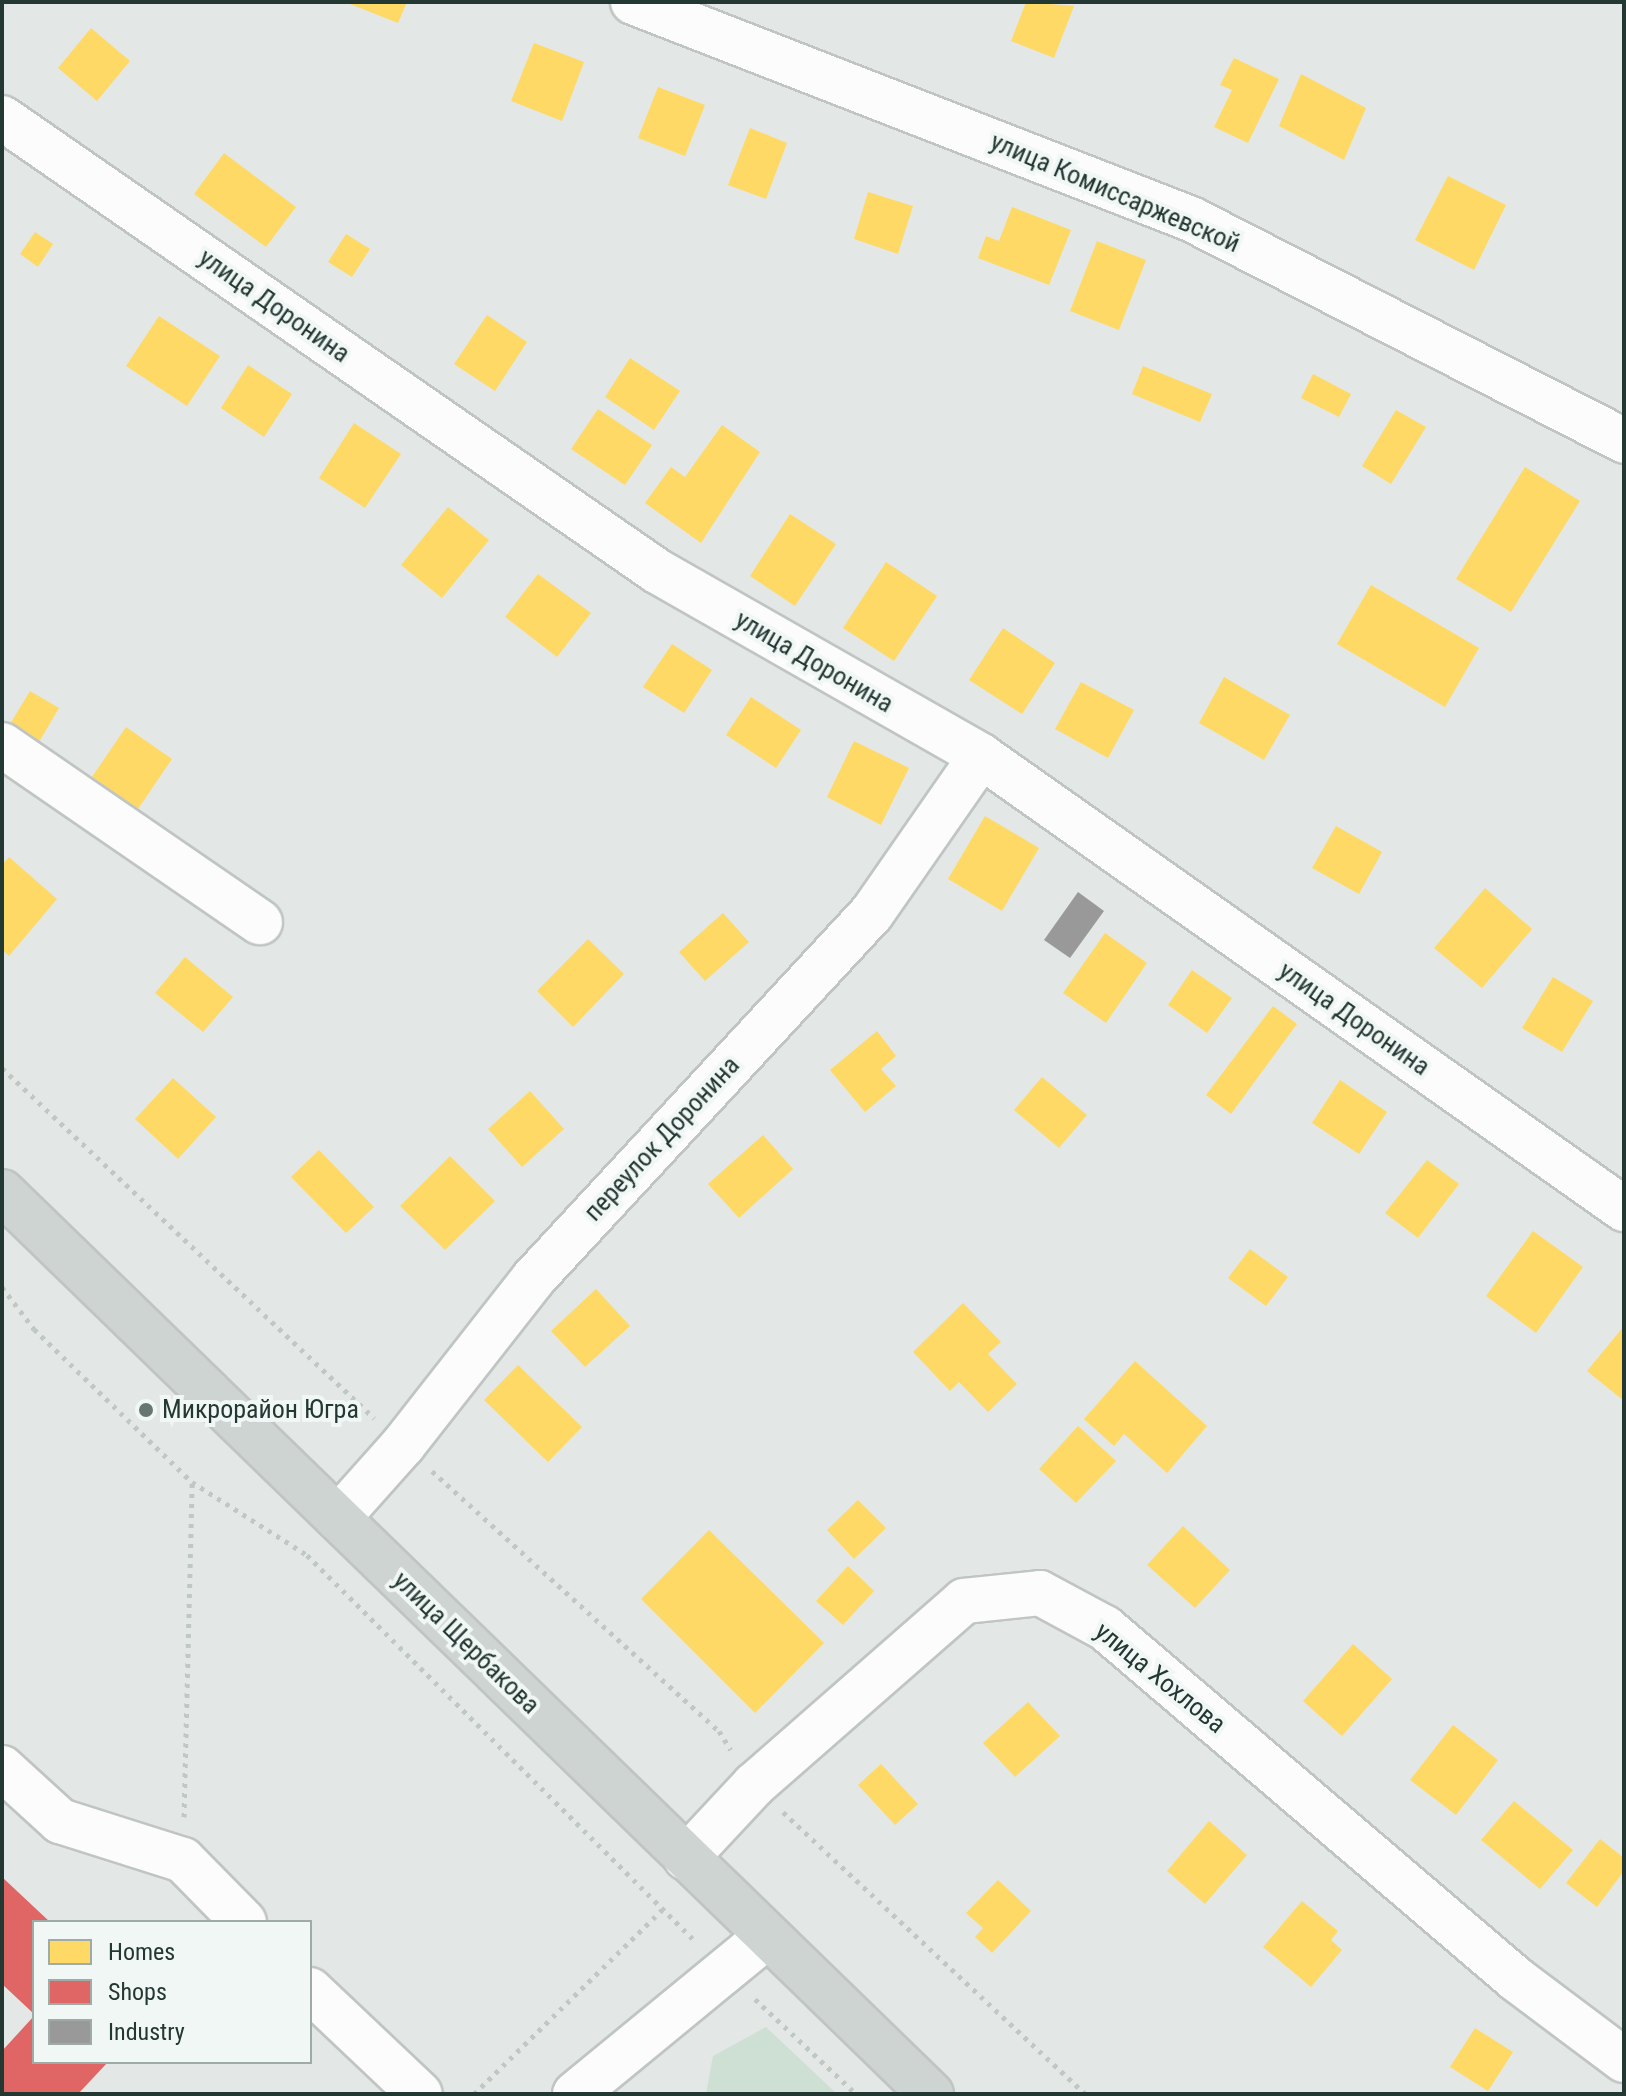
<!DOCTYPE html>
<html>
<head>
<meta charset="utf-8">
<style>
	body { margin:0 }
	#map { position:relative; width:1626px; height:2096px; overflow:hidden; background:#e3e8e6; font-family:"Roboto Condensed",sans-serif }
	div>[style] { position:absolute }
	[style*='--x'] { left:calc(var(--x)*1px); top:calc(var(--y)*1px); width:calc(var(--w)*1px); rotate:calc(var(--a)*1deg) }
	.green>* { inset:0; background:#cedfd3 }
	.homes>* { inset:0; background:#ffd966 }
	.shops>* { inset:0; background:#e06666 }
	.industry>* { inset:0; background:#999 }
	.path>* { height:5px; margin-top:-2.5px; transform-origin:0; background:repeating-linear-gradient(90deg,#c0c8c4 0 4px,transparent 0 10px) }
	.roads { filter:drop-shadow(2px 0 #c0c5c3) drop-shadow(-2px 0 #c0c5c3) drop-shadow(0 2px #c0c5c3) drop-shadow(0 -2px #c0c5c3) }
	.minor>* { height:44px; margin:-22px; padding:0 22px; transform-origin:22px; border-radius:22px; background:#fbfcfb }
	.major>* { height:44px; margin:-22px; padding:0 22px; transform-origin:22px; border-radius:22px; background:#ced4d2 }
	.dots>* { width:22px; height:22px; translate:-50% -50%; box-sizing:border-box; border:4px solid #f1f7f4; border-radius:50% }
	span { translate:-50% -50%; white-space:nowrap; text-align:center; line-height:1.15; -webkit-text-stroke:8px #f1f7f4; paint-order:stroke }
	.street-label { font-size:26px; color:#243833 }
	.poi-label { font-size:26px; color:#243833 }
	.left { translate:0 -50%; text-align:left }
	.frame { position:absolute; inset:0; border:4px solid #243833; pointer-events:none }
	.legend { position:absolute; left:32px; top:1920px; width:280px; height:144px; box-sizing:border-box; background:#f1f7f4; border:2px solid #9faba7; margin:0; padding:10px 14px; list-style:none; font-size:24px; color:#243833 }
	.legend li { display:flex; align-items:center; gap:16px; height:40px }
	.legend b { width:40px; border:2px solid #9faba7 }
</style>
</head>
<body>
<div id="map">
	<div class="green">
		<div style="clip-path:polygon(766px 2027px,837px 2094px,706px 2094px,713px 2056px)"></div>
	</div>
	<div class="homes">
		<div style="clip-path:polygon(345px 2px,407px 2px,398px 23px)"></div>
		<div style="clip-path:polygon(1026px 2px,1074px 6px,1054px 58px,1011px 41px)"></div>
		<div style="clip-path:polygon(91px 28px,130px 61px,97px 101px,58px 68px)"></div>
		<div style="clip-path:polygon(534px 43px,584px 62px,562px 121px,511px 101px)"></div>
		<div style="clip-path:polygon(1234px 58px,1279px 79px,1248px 143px,1214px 127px,1232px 90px,1220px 85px)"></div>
		<div style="clip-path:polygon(1301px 74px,1366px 108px,1344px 160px,1279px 126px)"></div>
		<div style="clip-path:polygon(658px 87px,705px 105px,685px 156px,638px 138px)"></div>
		<div style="clip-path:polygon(750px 128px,787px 143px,766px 199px,728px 185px)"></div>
		<div style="clip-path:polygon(224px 153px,296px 207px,266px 247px,194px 194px)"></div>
		<div style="clip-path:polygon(1448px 176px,1506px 205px,1474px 270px,1415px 240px)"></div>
		<div style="clip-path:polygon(868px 192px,913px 206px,898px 254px,854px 239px)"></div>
		<div style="clip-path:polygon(1012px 207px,1071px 230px,1049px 285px,978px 258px,986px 236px,999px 241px)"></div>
		<div style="clip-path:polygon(35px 232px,53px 244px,38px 267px,20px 254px)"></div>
		<div style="clip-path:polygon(346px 234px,370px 249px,352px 277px,328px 262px)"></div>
		<div style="clip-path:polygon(1097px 241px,1146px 260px,1119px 330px,1070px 311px)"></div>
		<div style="clip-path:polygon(487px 315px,527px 342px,495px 391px,454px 364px)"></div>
		<div style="clip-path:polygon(159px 316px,220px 356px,187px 406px,126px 366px)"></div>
		<div style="clip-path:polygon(630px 358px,680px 391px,654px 430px,605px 397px)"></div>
		<div style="clip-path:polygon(248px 365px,292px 394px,264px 437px,221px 408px)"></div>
		<div style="clip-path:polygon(1143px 366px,1212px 394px,1200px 422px,1132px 394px)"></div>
		<div style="clip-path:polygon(1313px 374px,1351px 394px,1339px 417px,1301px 398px)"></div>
		<div style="clip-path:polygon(598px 409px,652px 445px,625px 485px,571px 449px)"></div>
		<div style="clip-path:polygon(1396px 410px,1426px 427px,1391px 484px,1362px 466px)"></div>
		<div style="clip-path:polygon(354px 423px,401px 454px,365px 508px,319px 478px)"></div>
		<div style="clip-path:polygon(722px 425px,760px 452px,701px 543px,645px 503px,671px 467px,685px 477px)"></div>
		<div style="clip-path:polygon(1525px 467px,1580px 501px,1511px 612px,1456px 579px)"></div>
		<div style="clip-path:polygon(448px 507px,489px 540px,442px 598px,401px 565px)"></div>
		<div style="clip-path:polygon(790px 514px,836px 544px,795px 606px,750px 576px)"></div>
		<div style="clip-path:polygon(886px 562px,937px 596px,894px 661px,843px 628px)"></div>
		<div style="clip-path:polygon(538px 574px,591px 613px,557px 657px,505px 617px)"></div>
		<div style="clip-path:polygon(1371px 585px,1479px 648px,1445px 707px,1337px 644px)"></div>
		<div style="clip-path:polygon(1003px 628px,1055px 663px,1022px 714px,969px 680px)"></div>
		<div style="clip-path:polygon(672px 644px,712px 670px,684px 713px,643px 687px)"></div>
		<div style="clip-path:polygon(1224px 677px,1290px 715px,1264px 760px,1199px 723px)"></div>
		<div style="clip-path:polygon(1081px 682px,1134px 710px,1108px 758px,1055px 729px)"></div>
		<div style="clip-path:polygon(30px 691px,59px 708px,39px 742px,10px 724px)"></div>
		<div style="clip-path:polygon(751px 697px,801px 730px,776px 768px,726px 735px)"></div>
		<div style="clip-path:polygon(126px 727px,172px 759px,138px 809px,92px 777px)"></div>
		<div style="clip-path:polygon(854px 741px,909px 768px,881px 825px,827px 797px)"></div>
		<div style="clip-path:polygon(985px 816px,1039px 848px,1002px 911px,948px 879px)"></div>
		<div style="clip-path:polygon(1336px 826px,1382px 852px,1359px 894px,1312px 868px)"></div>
		<div style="clip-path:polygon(9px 857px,57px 899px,9px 956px,2px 950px,2px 865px)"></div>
		<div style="clip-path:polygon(1485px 888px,1532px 929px,1482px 988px,1434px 948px)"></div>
		<div style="clip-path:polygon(723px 913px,749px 942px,705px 981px,679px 952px)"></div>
		<div style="clip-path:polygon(1105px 933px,1147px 963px,1106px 1023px,1063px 993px)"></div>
		<div style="clip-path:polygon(588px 939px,624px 974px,573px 1027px,537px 991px)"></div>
		<div style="clip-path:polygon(185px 957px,233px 997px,203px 1032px,155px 993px)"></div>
		<div style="clip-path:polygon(1192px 970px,1232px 998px,1207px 1033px,1168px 1005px)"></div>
		<div style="clip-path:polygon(1553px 977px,1593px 1001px,1562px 1052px,1522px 1028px)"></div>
		<div style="clip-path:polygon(1273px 1006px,1297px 1024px,1231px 1114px,1206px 1095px)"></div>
		<div style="clip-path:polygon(877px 1031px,896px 1056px,881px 1069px,896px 1086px,865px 1112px,830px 1070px)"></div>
		<div style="clip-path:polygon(1042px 1077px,1087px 1115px,1059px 1148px,1014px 1110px)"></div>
		<div style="clip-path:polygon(173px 1078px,216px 1117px,178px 1159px,135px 1119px)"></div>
		<div style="clip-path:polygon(1340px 1080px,1387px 1112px,1359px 1154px,1312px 1123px)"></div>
		<div style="clip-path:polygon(530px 1091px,564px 1129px,522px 1167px,488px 1129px)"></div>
		<div style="clip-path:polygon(763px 1135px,793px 1169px,739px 1218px,708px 1184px)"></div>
		<div style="clip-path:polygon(319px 1150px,374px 1207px,346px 1233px,291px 1177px)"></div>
		<div style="clip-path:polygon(450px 1156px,495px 1201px,445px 1250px,400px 1206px)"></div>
		<div style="clip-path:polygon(1427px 1160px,1459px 1184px,1418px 1238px,1385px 1213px)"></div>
		<div style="clip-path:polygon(1533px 1231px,1583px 1267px,1536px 1333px,1486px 1296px)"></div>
		<div style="clip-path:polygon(1250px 1249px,1288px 1277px,1266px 1306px,1228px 1278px)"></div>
		<div style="clip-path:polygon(596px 1289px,630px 1326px,585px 1367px,551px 1331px)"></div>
		<div style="clip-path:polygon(963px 1303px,1001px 1342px,988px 1354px,1017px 1384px,988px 1412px,959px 1382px,950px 1391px,913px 1352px)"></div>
		<div style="clip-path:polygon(1624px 1326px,1624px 1401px,1587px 1371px)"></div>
		<div style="clip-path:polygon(1135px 1361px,1207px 1426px,1167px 1473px,1124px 1434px,1114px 1446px,1084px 1419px)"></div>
		<div style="clip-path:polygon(518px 1365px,582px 1427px,548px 1462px,484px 1400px)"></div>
		<div style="clip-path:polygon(1078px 1426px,1116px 1461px,1076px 1503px,1039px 1469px)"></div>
		<div style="clip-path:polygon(858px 1500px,886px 1528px,854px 1559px,827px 1530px)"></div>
		<div style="clip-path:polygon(1183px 1526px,1230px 1570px,1195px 1608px,1147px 1565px)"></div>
		<div style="clip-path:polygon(709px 1530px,824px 1643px,755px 1713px,641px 1599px)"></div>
		<div style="clip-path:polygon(848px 1566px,874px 1591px,843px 1625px,816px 1601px)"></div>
		<div style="clip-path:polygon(1353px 1644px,1392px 1679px,1342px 1736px,1303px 1701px)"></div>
		<div style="clip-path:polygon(1028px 1702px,1060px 1736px,1015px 1777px,983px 1743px)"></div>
		<div style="clip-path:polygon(1453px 1725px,1498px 1760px,1456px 1815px,1410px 1780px)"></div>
		<div style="clip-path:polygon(881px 1764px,918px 1804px,895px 1825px,858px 1785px)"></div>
		<div style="clip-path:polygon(1514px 1801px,1573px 1850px,1540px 1889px,1481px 1840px)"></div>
		<div style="clip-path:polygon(1209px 1821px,1247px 1855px,1205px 1904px,1167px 1871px)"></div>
		<div style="clip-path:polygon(1600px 1839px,1624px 1858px,1624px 1871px,1597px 1907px,1566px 1883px)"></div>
		<div style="clip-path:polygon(998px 1880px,1031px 1911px,992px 1953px,975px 1937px,983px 1928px,966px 1913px)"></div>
		<div style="clip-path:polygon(1302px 1901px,1338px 1931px,1331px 1940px,1342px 1950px,1311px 1987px,1263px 1947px)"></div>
		<div style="clip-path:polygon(1475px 2028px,1513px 2052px,1488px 2091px,1450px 2067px)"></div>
	</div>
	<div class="shops">
		<div style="clip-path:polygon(2px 1877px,50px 1922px,34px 1922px,34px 2014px,2px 1984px)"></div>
		<div style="clip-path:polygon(34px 2016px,34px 2062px,108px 2062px,78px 2094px,2px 2094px,2px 2051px)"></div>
	</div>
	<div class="industry">
		<div style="clip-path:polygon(1078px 892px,1104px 911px,1070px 958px,1044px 940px)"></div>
	</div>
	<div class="path">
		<div style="--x:2;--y:1068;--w:511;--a:43.25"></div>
		<div style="--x:2;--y:1287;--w:53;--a:52.7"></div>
		<div style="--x:34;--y:1329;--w:220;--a:44.1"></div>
		<div style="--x:192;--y:1482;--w:136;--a:32.4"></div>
		<div style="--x:307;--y:1555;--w:549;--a:44.85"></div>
		<div style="--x:432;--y:1471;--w:387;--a:42.2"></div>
		<div style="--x:719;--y:1731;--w:22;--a:58"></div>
		<div style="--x:783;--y:1812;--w:413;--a:43"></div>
		<div style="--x:184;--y:1817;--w:334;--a:-88.6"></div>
		<div style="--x:755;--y:1999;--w:139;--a:43.2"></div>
		<div style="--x:474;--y:2094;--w:263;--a:-44.4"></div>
	</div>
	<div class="roads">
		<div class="minor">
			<div style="--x:633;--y:2;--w:599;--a:21.25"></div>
			<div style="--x:1191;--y:219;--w:487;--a:27.1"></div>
			<div style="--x:2;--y:118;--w:796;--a:34.67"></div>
			<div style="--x:657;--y:571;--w:373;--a:29.7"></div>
			<div style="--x:981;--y:756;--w:787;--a:35.17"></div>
			<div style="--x:2;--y:745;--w:313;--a:34.5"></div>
			<div style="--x:338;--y:1518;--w:98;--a:-48.3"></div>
			<div style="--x:403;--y:1445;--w:211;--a:-51.9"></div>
			<div style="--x:533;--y:1279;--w:499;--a:-47.2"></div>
			<div style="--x:872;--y:913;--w:191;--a:-55.2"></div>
			<div style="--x:2;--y:1768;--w:79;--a:42.4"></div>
			<div style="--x:60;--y:1821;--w:129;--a:17.6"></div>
			<div style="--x:183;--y:1860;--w:87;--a:45.5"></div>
			<div style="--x:686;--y:1858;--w:100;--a:-47"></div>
			<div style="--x:754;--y:1785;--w:279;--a:-41.2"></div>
			<div style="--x:964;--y:1601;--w:76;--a:-6"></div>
			<div style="--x:1040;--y:1593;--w:74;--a:28.3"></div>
			<div style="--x:1105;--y:1628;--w:540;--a:40.5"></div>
			<div style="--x:1516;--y:1979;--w:135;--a:36.9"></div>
			<div style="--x:310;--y:1990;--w:151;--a:43.4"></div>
			<div style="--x:575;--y:2094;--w:247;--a:-39.4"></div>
		</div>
		<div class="major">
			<div style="--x:2;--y:1192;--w:1295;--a:44.16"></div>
		</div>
	</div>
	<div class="dots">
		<div style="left:146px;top:1410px;background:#677672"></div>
	</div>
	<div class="street-label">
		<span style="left:1115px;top:193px;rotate:23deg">улица Комиссаржевской</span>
		<span style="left:274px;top:306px;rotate:35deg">улица Доронина</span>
		<span style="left:814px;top:662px;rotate:30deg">улица Доронина</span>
		<span style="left:1354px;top:1019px;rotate:35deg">улица Доронина</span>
		<span style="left:662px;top:1139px;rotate:-47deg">переулок Доронина</span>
		<span style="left:466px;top:1643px;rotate:44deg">улица Щербакова</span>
		<span style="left:1160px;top:1678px;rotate:39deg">улица Хохлова</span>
	</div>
	<div class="poi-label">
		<span class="left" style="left:162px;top:1410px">Микрорайон Югра</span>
	</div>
	<div class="frame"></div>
	<ul class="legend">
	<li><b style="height:22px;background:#ffd966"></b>Homes</li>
	<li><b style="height:22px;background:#e06666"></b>Shops</li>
	<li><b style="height:22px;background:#999"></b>Industry</li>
	</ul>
</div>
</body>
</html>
